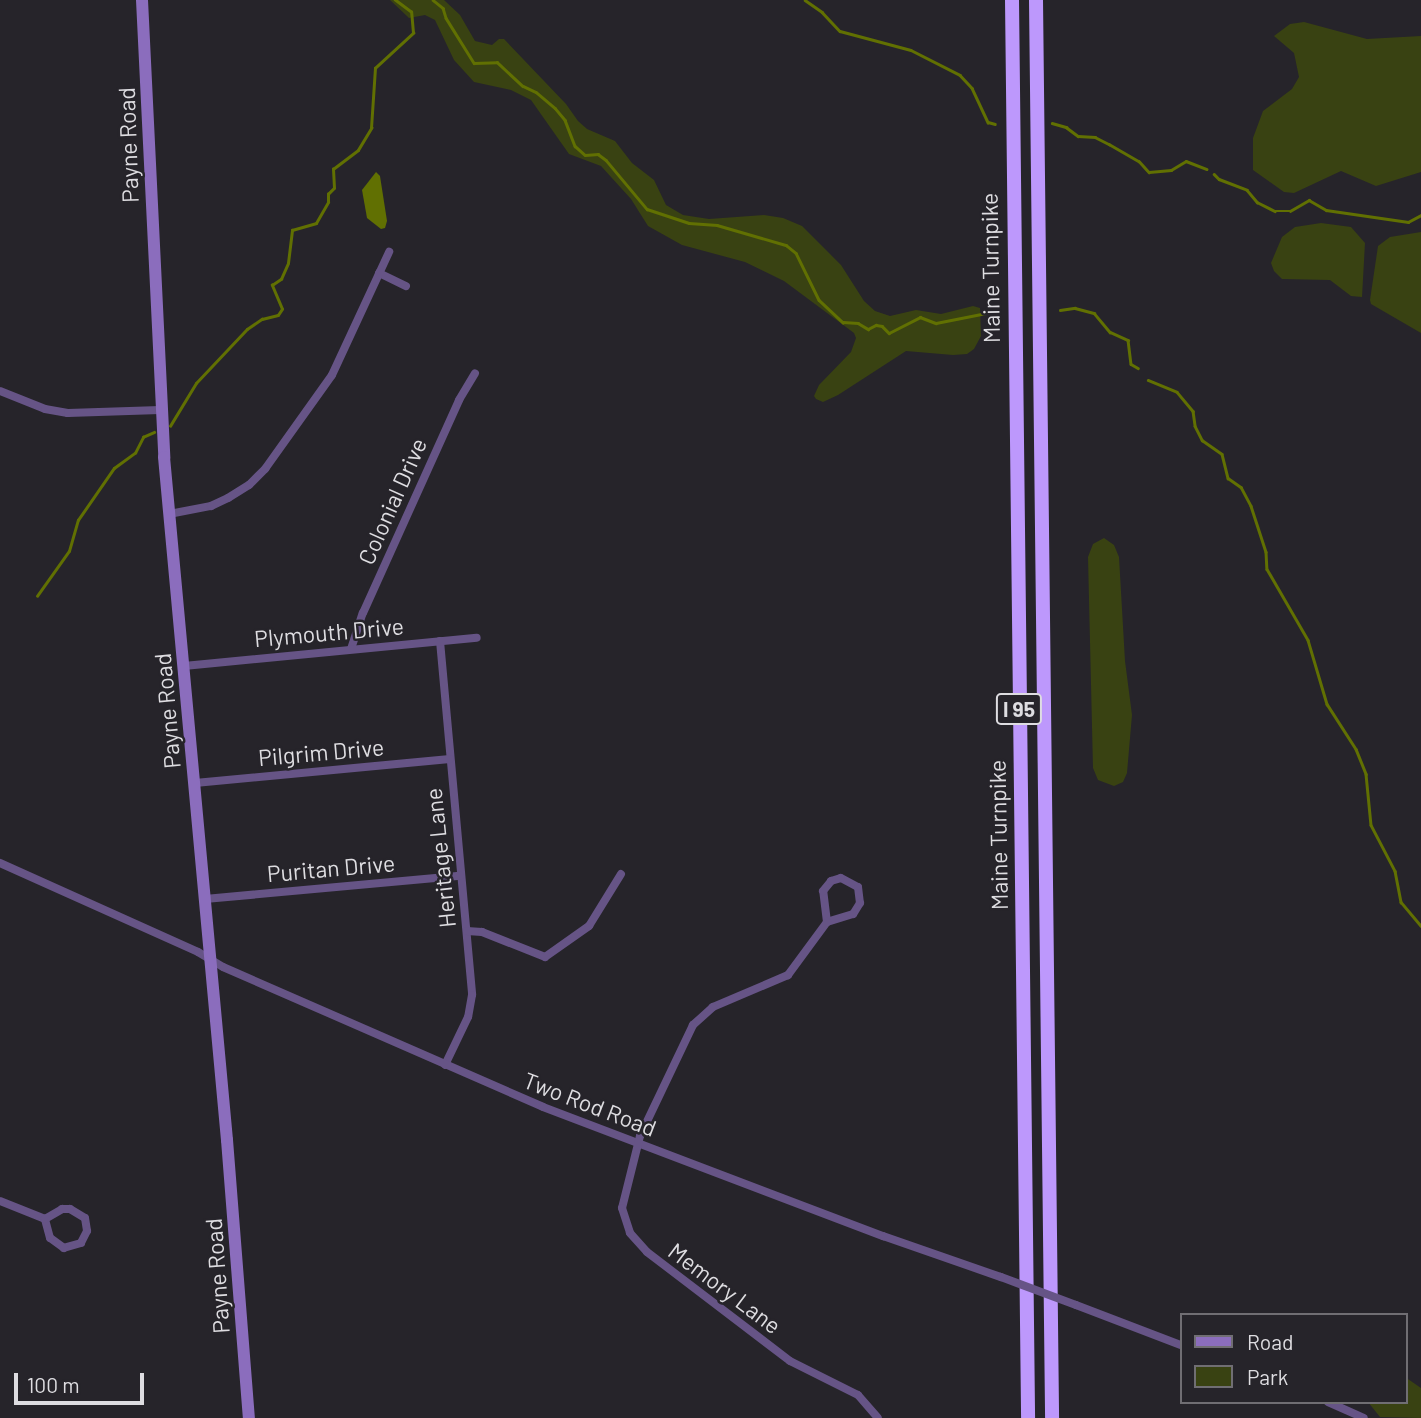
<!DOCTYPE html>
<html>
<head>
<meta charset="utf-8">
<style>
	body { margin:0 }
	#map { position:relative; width:1421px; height:1418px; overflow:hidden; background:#26242a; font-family:Barlow,sans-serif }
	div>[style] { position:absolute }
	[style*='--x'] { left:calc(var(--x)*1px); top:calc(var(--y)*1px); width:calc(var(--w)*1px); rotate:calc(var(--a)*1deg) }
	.green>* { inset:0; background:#394212 }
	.water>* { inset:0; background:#617002 }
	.stream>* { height:2.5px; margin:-1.25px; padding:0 1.25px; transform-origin:1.25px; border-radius:1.25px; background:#617002 }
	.minor>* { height:8px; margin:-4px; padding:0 4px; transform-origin:4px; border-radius:4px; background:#665486 }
	.secondary>* { height:12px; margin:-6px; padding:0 6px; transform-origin:6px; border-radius:6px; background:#8b6dbd }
	.motorway>* { height:14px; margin:-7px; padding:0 7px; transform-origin:7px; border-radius:7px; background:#bd98fc }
	.minor-bridge>* { height:8px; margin:-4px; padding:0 4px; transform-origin:4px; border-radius:4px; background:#665486 }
	span { translate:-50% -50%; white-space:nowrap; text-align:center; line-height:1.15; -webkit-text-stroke:5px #26242a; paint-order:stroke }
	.shield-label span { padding:2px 5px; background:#26242a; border:2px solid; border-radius:5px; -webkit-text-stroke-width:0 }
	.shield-label { font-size:21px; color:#dedde1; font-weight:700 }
	.street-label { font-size:23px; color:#dedde1 }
	.legend { position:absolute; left:1180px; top:1313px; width:228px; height:91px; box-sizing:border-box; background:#26242a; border:2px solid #706e73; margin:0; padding:9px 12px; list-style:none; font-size:21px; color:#dedde1 }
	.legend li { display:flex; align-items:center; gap:14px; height:35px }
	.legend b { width:35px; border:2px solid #706e73 }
	.scale { position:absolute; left:14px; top:1373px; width:130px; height:32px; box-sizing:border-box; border:4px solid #dedde1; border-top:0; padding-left:9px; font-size:21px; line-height:24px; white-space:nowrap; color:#dedde1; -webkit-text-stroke:5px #26242a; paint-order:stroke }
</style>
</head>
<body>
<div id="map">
	<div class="green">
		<div style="clip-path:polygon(390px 0,444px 0,460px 15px,475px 41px,492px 45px,499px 39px,504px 39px,566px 104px,578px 121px,587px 129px,615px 141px,632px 163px,654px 180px,666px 205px,683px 215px,709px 219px,764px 215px,783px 218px,802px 226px,841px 265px,864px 301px,875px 311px,890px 316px,916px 310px,941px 314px,973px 306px,980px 308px,981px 336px,974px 349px,967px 354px,953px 355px,906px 351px,838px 395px,823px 402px,816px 399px,814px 396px,819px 385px,851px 352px,856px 338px,854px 333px,784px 281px,745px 262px,682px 245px,648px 226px,631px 199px,601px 166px,569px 154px,531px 100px,511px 90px,474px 82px,454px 60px,435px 20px,425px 15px,409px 18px)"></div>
		<div style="clip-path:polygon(1304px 22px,1367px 39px,1421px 36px,1421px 172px,1376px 186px,1341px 171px,1294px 193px,1284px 192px,1253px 170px,1253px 138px,1263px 111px,1292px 89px,1299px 77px,1294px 53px,1274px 36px,1290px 24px)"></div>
		<div style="clip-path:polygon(1321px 223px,1351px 227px,1365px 243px,1362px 297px,1351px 296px,1330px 280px,1282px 279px,1274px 271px,1271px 263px,1282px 237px,1295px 227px)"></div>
		<div style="clip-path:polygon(1421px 232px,1421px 333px,1371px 304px,1370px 300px,1378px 246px,1390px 237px)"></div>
		<div style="clip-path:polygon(1104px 538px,1114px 545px,1119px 557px,1125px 661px,1132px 715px,1127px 773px,1123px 782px,1114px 786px,1098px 780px,1093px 768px,1088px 557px,1093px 544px)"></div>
		<div style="clip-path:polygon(1405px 1377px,1421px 1388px,1421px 1418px,1380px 1417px,1368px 1402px,1405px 1402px)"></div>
	</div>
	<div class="water">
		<div style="clip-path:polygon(376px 172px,380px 176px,387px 221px,385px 228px,381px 229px,367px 218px,362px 190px)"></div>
	</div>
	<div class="stream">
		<div style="--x:433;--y:0;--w:13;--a:39"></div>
		<div style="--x:443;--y:8;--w:10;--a:73"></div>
		<div style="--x:446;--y:18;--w:53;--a:58.1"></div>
		<div style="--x:474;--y:63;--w:23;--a:-2"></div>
		<div style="--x:497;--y:62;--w:35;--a:43"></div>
		<div style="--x:523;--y:86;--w:14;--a:25"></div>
		<div style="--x:536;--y:92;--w:25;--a:40"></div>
		<div style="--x:555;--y:108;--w:16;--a:50"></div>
		<div style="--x:565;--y:120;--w:28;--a:69"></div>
		<div style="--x:575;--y:146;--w:13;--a:42"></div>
		<div style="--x:585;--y:155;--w:13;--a:-4"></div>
		<div style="--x:598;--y:154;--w:10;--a:37"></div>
		<div style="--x:606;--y:160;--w:64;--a:50.1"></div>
		<div style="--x:647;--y:209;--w:44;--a:18.4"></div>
		<div style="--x:689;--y:223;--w:28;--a:4"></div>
		<div style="--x:717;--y:225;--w:72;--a:16.2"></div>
		<div style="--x:786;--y:245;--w:13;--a:39"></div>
		<div style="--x:796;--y:253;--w:52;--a:63.9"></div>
		<div style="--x:819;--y:300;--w:33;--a:43"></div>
		<div style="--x:843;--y:322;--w:15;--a:4"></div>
		<div style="--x:858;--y:323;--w:12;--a:31"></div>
		<div style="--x:868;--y:329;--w:9;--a:-27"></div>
		<div style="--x:876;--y:325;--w:6;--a:9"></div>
		<div style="--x:882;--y:326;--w:10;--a:45"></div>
		<div style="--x:889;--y:333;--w:35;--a:-27"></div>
		<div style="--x:920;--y:317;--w:17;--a:21"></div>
		<div style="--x:936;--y:323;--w:56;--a:-11.3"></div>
		<div style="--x:805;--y:0;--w:21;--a:35"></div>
		<div style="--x:822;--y:12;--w:26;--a:47"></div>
		<div style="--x:840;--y:31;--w:73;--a:15"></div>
		<div style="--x:911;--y:50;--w:55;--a:27"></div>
		<div style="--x:960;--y:75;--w:18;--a:47"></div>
		<div style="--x:972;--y:88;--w:38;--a:65"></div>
		<div style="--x:988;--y:122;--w:7;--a:16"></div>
		<div style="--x:1052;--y:123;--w:15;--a:16"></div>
		<div style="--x:1066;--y:127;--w:15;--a:37"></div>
		<div style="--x:1078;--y:136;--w:17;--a:3"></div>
		<div style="--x:1095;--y:137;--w:16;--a:27"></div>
		<div style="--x:1109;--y:144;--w:34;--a:30"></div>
		<div style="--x:1139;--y:161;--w:15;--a:48"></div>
		<div style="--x:1149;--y:172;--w:22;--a:-5"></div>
		<div style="--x:1171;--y:170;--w:17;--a:-31"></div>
		<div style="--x:1186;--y:161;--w:22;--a:21"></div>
		<div style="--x:1214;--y:174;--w:7;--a:45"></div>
		<div style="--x:1219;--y:179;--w:30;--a:21"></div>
		<div style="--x:1247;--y:190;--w:16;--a:50"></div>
		<div style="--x:1257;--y:202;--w:20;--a:27"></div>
		<div style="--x:1275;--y:211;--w:15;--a:0"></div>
		<div style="--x:1290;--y:211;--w:22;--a:-30"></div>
		<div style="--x:1309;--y:200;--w:20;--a:30"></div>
		<div style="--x:1326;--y:210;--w:83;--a:8.3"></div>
		<div style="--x:1408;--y:222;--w:15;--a:-28"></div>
		<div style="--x:1060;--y:310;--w:15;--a:-8"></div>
		<div style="--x:1075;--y:308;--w:20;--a:15"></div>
		<div style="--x:1094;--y:313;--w:25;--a:50"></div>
		<div style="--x:1110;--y:332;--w:20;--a:24"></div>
		<div style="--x:1128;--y:340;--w:24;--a:83"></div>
		<div style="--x:1131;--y:364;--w:8;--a:30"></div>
		<div style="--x:1148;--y:380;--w:31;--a:22"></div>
		<div style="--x:1177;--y:392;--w:25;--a:50"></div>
		<div style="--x:1193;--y:411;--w:15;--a:82"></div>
		<div style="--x:1195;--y:426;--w:16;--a:63"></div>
		<div style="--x:1202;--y:440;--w:24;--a:35"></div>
		<div style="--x:1222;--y:454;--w:25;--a:76"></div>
		<div style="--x:1228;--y:478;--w:16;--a:35"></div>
		<div style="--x:1241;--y:487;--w:21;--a:62"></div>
		<div style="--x:1251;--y:506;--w:48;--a:71.9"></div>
		<div style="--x:1266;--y:552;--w:17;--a:87"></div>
		<div style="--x:1267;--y:569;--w:82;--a:60"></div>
		<div style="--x:1308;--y:640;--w:67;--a:73.5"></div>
		<div style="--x:1327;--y:704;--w:54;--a:57.2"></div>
		<div style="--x:1356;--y:749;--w:27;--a:68"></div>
		<div style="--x:1366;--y:774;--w:51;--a:84.4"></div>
		<div style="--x:1371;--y:825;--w:52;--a:62.4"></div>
		<div style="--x:1395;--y:871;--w:32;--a:79"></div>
		<div style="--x:1401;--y:902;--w:31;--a:50"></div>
		<div style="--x:170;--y:426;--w:50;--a:-58.8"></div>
		<div style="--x:196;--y:383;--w:74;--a:-46.6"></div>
		<div style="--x:247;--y:329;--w:18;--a:-34"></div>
		<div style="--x:262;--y:319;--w:16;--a:-14"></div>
		<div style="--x:278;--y:315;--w:7;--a:-56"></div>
		<div style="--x:282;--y:309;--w:26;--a:-113"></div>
		<div style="--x:272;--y:285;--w:11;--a:-34"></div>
		<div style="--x:281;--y:279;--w:17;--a:-66"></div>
		<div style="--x:288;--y:263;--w:33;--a:-83"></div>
		<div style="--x:292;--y:230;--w:25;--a:-16"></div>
		<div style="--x:316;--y:223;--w:24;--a:-60"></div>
		<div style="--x:328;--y:202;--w:8;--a:-90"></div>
		<div style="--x:328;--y:194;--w:8;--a:-45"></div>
		<div style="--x:334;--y:188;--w:19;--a:-93"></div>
		<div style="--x:333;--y:169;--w:31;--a:-37"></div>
		<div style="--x:358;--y:150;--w:26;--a:-59"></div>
		<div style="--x:371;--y:128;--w:60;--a:-86.2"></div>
		<div style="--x:375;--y:68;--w:52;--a:-42.6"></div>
		<div style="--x:413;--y:33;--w:21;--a:-95"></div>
		<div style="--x:411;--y:12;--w:20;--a:-143"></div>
		<div style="--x:37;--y:596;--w:55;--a:-54.6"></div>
		<div style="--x:69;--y:551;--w:32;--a:-74"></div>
		<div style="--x:78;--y:520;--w:63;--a:-55.3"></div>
		<div style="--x:114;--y:468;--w:26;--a:-36"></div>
		<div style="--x:135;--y:453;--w:18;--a:-63"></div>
		<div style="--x:143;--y:437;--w:12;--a:-24"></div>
	</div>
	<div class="minor">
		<div style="--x:379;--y:273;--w:30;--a:26"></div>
		<div style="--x:0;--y:391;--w:48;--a:21.8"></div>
		<div style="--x:45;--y:409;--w:23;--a:10"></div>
		<div style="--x:68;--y:413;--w:92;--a:-1.9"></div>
		<div style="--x:169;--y:514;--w:43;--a:-10.8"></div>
		<div style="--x:211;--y:506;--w:19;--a:-25"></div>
		<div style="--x:228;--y:498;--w:25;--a:-32"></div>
		<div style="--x:249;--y:485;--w:23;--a:-45"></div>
		<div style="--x:265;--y:469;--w:115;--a:-54.5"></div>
		<div style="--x:332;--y:375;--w:136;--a:-65.1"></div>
		<div style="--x:440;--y:641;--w:355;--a:84.8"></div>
		<div style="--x:472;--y:995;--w:22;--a:100"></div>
		<div style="--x:468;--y:1017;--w:53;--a:115.6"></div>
		<div style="--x:351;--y:649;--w:38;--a:-72"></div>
		<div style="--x:363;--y:613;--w:234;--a:-65.7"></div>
		<div style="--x:459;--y:400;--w:31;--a:-59"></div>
		<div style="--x:184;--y:666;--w:294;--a:-5.5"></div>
		<div style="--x:195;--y:783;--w:256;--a:-5.4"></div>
		<div style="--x:0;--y:863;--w:217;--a:24.2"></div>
		<div style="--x:198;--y:952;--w:29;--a:31"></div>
		<div style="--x:223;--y:967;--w:349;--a:23.6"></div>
		<div style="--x:543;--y:1107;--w:364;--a:20.8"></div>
		<div style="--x:883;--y:1236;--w:125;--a:19.2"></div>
		<div style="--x:841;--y:878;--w:19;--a:28"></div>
		<div style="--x:858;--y:887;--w:16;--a:83"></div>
		<div style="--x:860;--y:903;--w:13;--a:122"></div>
		<div style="--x:853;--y:914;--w:27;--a:163"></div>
		<div style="--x:827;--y:922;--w:31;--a:-97"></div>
		<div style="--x:823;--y:891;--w:13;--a:-51"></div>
		<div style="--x:831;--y:881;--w:10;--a:-17"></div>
		<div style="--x:205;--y:899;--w:256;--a:-5.2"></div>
		<div style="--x:827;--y:922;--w:66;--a:126.3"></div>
		<div style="--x:788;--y:975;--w:82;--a:156.9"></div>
		<div style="--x:713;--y:1007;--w:27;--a:138"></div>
		<div style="--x:693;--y:1025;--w:123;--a:115.5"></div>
		<div style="--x:640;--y:1136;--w:74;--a:104"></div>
		<div style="--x:622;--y:1208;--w:26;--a:72"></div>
		<div style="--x:630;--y:1233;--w:25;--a:48"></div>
		<div style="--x:647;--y:1252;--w:180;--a:37.3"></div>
		<div style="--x:790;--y:1361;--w:76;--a:26.6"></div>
		<div style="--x:858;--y:1395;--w:30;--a:49"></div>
		<div style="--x:467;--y:931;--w:15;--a:4"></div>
		<div style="--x:482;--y:932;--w:68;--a:21.6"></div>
		<div style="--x:545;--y:957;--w:54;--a:-35.2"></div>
		<div style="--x:589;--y:926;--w:61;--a:-58.4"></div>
		<div style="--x:0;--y:1201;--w:48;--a:21.8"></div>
		<div style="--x:70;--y:1209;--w:17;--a:31"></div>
		<div style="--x:85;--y:1218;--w:13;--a:81"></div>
		<div style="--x:87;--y:1231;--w:13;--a:117"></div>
		<div style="--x:81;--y:1243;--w:18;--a:164"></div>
		<div style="--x:64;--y:1248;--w:17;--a:-144"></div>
		<div style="--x:50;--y:1238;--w:20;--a:-105"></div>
		<div style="--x:45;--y:1219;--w:20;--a:-30"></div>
		<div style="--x:62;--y:1209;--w:8;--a:0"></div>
		<div style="--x:1076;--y:1305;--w:112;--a:20.9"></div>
		<div style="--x:1328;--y:1402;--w:39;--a:24"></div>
	</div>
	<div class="secondary">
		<div style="--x:142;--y:0;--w:458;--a:87.2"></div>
		<div style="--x:164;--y:457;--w:686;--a:84.73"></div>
		<div style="--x:227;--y:1140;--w:279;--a:85.5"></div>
	</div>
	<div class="motorway">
		<div style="--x:1012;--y:0;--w:1418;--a:89.35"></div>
		<div style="--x:1036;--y:0;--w:1418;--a:89.35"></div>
	</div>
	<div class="minor-bridge">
		<div style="--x:1001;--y:1277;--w:80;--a:20.5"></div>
	</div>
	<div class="shield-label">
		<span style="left:1019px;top:709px">I 95</span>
	</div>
	<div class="street-label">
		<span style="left:128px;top:145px;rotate:-92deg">Payne Road</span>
		<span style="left:990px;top:268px;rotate:-91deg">Maine Turnpike</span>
		<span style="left:392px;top:501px;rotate:-66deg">Colonial Drive</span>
		<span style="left:329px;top:632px;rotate:-5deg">Plymouth Drive</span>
		<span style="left:167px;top:711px;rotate:-95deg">Payne Road</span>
		<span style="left:321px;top:752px;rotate:-5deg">Pilgrim Drive</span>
		<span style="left:998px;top:835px;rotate:-91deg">Maine Turnpike</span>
		<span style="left:440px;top:858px;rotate:-96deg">Heritage Lane</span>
		<span style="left:331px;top:868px;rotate:-5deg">Puritan Drive</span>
		<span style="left:590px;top:1104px;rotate:21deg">Two Rod Road</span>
		<span style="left:217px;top:1276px;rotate:-94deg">Payne Road</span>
		<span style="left:725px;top:1288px;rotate:37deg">Memory Lane</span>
	</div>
	<ul class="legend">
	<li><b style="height:9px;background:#8b6dbd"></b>Road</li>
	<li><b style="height:19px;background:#394212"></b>Park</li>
	</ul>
	<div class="scale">100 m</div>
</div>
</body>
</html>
